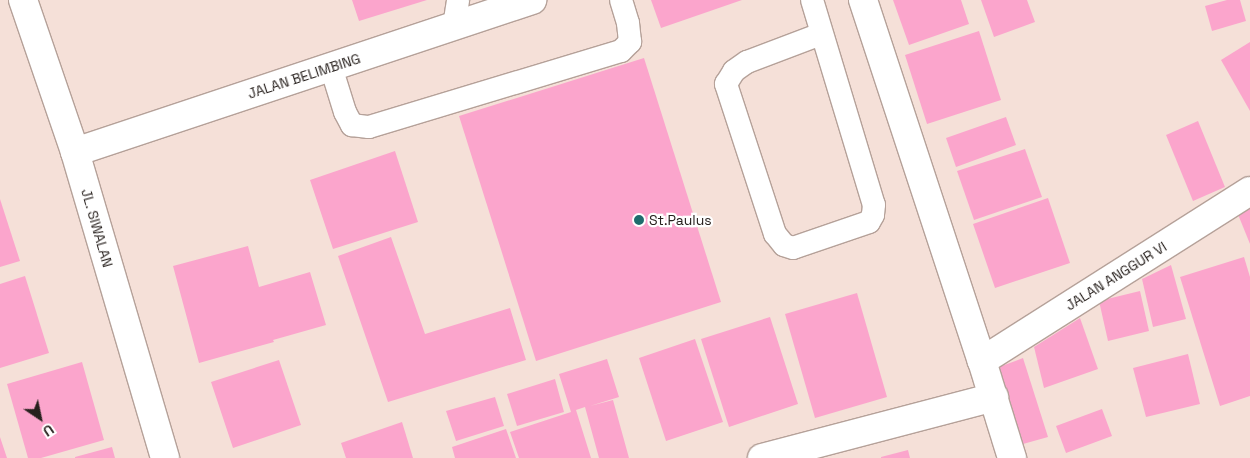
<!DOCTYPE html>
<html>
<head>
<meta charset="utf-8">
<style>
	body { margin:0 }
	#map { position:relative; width:1250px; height:458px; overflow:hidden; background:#f5e0d8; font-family:"Space Grotesk",sans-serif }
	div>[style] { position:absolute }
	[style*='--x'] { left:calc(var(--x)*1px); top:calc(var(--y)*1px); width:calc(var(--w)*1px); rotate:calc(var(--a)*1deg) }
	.building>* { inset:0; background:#fba5cc }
	.roads { filter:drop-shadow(1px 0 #b5a199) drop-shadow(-1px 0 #b5a199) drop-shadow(0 1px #b5a199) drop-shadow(0 -1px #b5a199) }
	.lane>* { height:22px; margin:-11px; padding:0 11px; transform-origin:11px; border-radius:11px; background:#fff }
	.street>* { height:28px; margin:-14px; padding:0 14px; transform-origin:14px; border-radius:14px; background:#fff }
	.secondary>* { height:28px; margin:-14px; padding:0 14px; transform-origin:14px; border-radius:14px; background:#fff }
	.dots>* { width:14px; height:14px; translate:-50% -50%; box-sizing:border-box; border:2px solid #fff; border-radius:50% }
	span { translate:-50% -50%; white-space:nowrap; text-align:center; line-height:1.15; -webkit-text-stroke:4.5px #fff; paint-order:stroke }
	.street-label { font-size:14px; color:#27201d }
	.poi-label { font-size:14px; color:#27201d }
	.left { translate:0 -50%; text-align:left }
	.north { position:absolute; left:15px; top:393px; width:50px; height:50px; -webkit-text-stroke:4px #fff; paint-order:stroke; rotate:146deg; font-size:14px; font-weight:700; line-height:20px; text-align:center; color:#27201d }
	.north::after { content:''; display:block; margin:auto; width:18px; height:22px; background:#27201d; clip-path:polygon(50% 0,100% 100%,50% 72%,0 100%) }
</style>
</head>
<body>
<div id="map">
	<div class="building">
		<div style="clip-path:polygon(352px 0,427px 0,359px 21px)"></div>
		<div style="clip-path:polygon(651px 0,742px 0,661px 28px)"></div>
		<div style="clip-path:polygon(893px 0,961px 0,969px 24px,909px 45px)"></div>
		<div style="clip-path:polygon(981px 0,1027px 0,1035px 22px,994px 37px)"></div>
		<div style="clip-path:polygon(1227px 0,1240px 0,1246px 21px,1212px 31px,1205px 6px)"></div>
		<div style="clip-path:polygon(979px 31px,1001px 100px,927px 124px,905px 55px)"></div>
		<div style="clip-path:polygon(1250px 42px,1250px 111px,1221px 60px)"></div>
		<div style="clip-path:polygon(644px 58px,721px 302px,536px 361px,459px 116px)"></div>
		<div style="clip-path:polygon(1006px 117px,1016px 145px,956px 167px,946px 138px)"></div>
		<div style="clip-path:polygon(1198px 121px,1225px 187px,1193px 201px,1166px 135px)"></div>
		<div style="clip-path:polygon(1025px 149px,1042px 197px,974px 220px,957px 171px)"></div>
		<div style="clip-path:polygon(395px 151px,418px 222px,333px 249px,310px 180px)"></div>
		<div style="clip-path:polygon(1048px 198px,1070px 263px,995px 288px,973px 224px)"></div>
		<div style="clip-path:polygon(0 199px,20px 261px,0 267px)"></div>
		<div style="clip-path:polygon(1250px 207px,1250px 244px,1237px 212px)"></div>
		<div style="clip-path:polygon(391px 237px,425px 334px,510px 308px,526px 360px,388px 402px,338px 256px)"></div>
		<div style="clip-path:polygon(248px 246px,259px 287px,310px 272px,326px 325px,273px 340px,274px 342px,199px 363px,173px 266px)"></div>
		<div style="clip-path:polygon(1244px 257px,1250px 277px,1250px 396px,1220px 406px,1180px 277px)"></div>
		<div style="clip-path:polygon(1171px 265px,1186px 319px,1153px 327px,1142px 279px)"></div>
		<div style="clip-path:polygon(25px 276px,49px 353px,0 368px,0 284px)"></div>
		<div style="clip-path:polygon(1140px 291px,1149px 331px,1108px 341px,1099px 301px)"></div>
		<div style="clip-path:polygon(857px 293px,887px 397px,815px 418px,785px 314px)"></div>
		<div style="clip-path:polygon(770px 317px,798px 404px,729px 427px,701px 339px)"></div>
		<div style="clip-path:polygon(1080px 318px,1098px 369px,1044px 388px,1034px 347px)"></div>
		<div style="clip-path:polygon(695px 339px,723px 422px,666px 441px,639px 358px)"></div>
		<div style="clip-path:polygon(1188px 354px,1200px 404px,1146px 417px,1133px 368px)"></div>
		<div style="clip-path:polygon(1023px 358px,1048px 437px,1023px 444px,999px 367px)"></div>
		<div style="clip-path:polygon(607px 359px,619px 397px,590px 406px,613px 400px,629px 458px,599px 458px,585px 407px,576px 410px,591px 458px,519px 458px,510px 432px,571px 412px,559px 374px)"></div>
		<div style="clip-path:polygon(279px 360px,301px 425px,233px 448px,211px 382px)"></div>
		<div style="clip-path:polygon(82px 362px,104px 440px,41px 458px,28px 458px,7px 384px)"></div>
		<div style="clip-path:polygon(555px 379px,564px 412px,517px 426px,507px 394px)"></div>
		<div style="clip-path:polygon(495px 397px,504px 426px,456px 441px,446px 411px)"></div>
		<div style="clip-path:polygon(1102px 409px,1112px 436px,1066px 453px,1056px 426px)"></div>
		<div style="clip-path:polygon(402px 422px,413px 458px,346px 458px,341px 443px)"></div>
		<div style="clip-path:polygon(506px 429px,516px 458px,455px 458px,452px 447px)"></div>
		<div style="clip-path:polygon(0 437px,7px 458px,0 458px)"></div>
		<div style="clip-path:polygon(112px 447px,115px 458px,75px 458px,75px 457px)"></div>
		<div style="clip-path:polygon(908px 450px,910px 458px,881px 458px,881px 457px)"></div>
	</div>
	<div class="roads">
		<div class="lane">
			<div style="--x:812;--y:0;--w:214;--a:73.2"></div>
			<div style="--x:874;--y:205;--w:10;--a:96"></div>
			<div style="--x:873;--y:215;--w:8;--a:120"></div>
			<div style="--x:869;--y:222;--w:80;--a:161.1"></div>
			<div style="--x:793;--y:248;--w:9;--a:-162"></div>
			<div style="--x:784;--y:245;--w:14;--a:-129"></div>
			<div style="--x:775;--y:234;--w:158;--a:-108.1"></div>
			<div style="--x:726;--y:84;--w:15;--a:-58"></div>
			<div style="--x:734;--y:71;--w:16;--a:-35"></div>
			<div style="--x:747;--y:62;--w:79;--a:-20.7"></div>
			<div style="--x:454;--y:26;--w:26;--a:-81"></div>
			<div style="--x:331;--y:67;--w:47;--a:72.7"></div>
			<div style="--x:345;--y:112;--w:15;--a:62"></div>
			<div style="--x:352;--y:125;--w:17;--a:7"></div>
			<div style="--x:369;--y:127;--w:263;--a:-16.8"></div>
			<div style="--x:621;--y:51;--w:13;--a:-45"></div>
			<div style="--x:630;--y:42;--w:19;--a:-96"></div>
			<div style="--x:628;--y:23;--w:24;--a:-107"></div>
		</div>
		<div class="street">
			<div style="--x:863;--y:0;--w:380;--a:71.8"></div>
			<div style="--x:982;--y:361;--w:102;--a:72.8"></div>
			<div style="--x:75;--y:152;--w:482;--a:-18.4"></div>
			<div style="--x:982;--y:361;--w:317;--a:-32.4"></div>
			<div style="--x:762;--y:458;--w:240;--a:-14.7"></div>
		</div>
		<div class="secondary">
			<div style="--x:23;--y:0;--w:161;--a:71.1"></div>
			<div style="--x:75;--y:152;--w:319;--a:73.6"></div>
		</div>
	</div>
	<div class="dots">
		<div style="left:639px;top:220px;background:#1f6c6d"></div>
	</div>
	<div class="street-label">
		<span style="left:304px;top:76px;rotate:-18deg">JALAN BELIMBING</span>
		<span style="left:97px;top:228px;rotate:74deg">JL. SIWALAN</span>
		<span style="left:1116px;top:276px;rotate:-32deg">JALAN ANGGUR VI</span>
	</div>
	<div class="poi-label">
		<span class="left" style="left:649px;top:220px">St.Paulus</span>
	</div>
	<div class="north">U</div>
</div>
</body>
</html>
